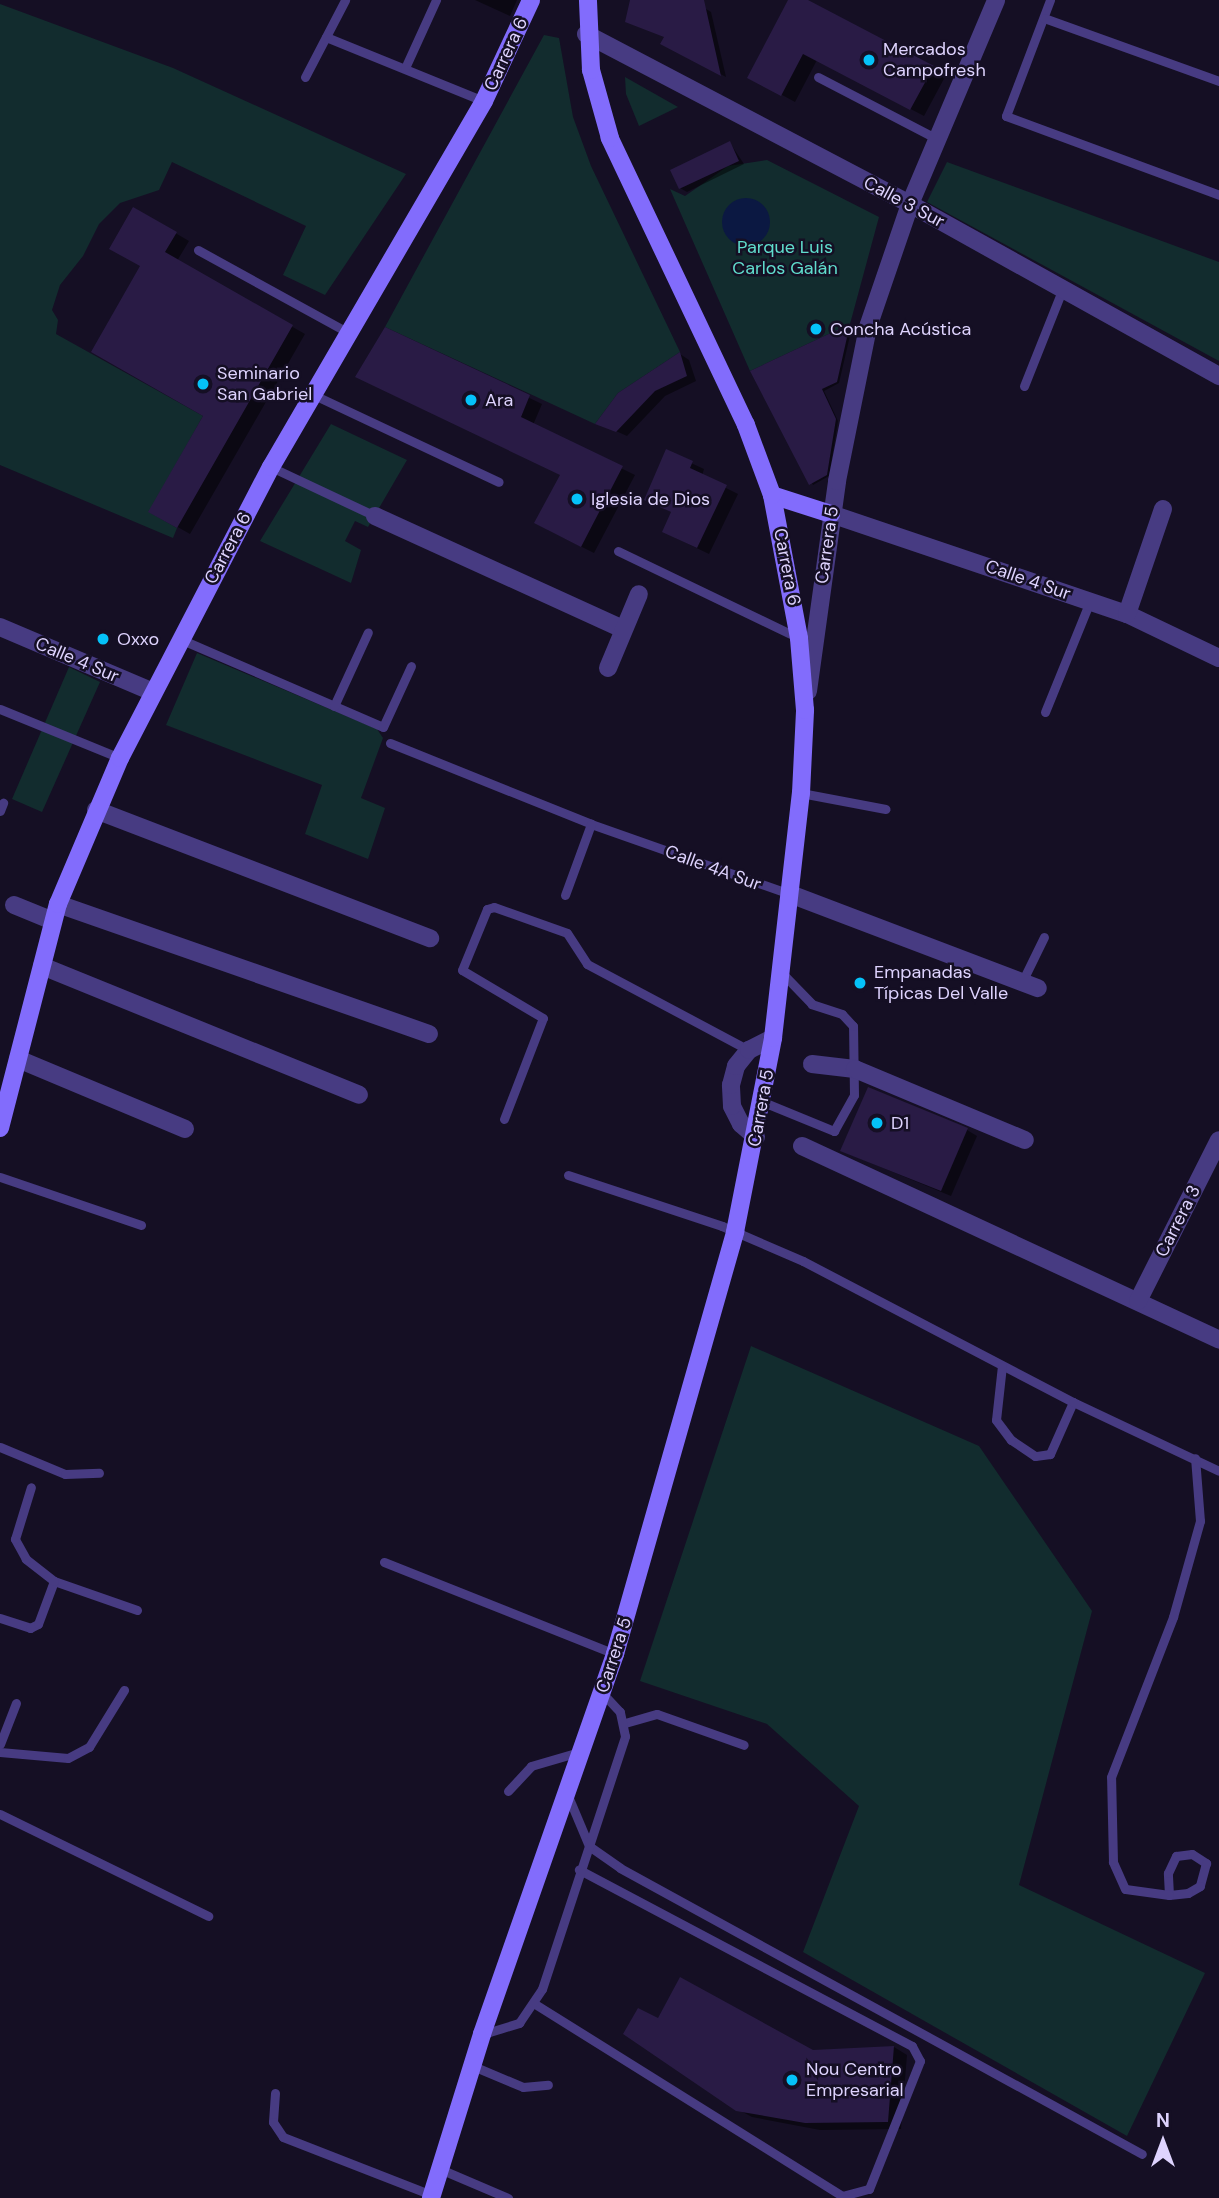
<!DOCTYPE html>
<html>
<head>
<meta charset="utf-8">
<style>
	body { margin:0 }
	#map { position:relative; width:1219px; height:2198px; overflow:hidden; background:#150f24; font-family:"DM Sans",sans-serif }
	div>[style] { position:absolute }
	[style*='--x'] { left:calc(var(--x)*1px); top:calc(var(--y)*1px); width:calc(var(--w)*1px); rotate:calc(var(--a)*1deg) }
	.green>* { inset:0; background:#122c2e }
	.water>* { inset:0; background:#0b1842 }
	.round { border-radius:50% }
	.shadow>* { inset:0; background:#0007 }
	.building>* { inset:0; background:#291b45 }
	.service>* { height:9px; margin:-4.5px; padding:0 4.5px; transform-origin:4.5px; border-radius:4.5px; background:#473b82 }
	.minor>* { height:18px; margin:-9px; padding:0 9px; transform-origin:9px; border-radius:9px; background:#473b82 }
	.secondary>* { height:18px; margin:-9px; padding:0 9px; transform-origin:9px; border-radius:9px; background:#826cfc }
	.dots>* { width:19px; height:19px; translate:-50% -50%; box-sizing:border-box; border:4px solid #150f24; border-radius:50% }
	span { translate:-50% -50%; white-space:nowrap; text-align:center; line-height:1.15; -webkit-text-stroke:5px #150f24; paint-order:stroke }
	.poi-label { font-size:18px; color:#ded3fe }
	.left { translate:0 -50%; text-align:left }
	.street-label { font-size:18px; color:#ded3fe }
	.park-label { font-size:18px; color:#60ddcd }
	.north { position:absolute; left:1128px; top:2107px; width:70px; height:70px; -webkit-text-stroke:5px #150f24; paint-order:stroke; rotate:0deg; font-size:19px; font-weight:700; line-height:28px; text-align:center; color:#ded3fe }
	.north::after { content:''; display:block; margin:auto; width:24px; height:32px; background:#ded3fe; clip-path:polygon(50% 0,100% 100%,50% 72%,0 100%) }
</style>
</head>
<body>
<div id="map">
	<div class="green">
		<div style="clip-path:polygon(0 4px,173px 68px,406px 174px,325px 295px,283px 275px,306px 226px,172px 162px,159px 190px,120px 203px,99px 224px,83px 256px,60px 285px,52px 310px,58px 320px,56px 334px,203px 416px,149px 512px,177px 528px,173px 538px,0 465px)"></div>
		<div style="clip-path:polygon(544px 35px,559px 38px,573px 117px,591px 166px,680px 352px,618px 393px,595px 424px,385px 327px)"></div>
		<div style="clip-path:polygon(625px 77px,678px 107px,639px 126px,626px 94px)"></div>
		<div style="clip-path:polygon(767px 160px,879px 217px,850px 324px,750px 371px,670px 189px,685px 196px,728px 166px)"></div>
		<div style="clip-path:polygon(947px 162px,1219px 262px,1219px 361px,927px 202px)"></div>
		<div style="clip-path:polygon(331px 424px,407px 460px,368px 527px,355px 521px,345px 541px,361px 550px,351px 583px,260px 541px)"></div>
		<div style="clip-path:polygon(197px 653px,377px 729px,383px 738px,361px 798px,385px 808px,368px 859px,305px 834px,322px 785px,166px 725px)"></div>
		<div style="clip-path:polygon(69px 667px,100px 682px,42px 812px,12px 799px)"></div>
		<div style="clip-path:polygon(751px 1346px,979px 1446px,1092px 1611px,1019px 1885px,1205px 1973px,1127px 2136px,803px 1952px,859px 1806px,767px 1724px,640px 1681px)"></div>
	</div>
	<div class="water">
		<div class="round" style="left:722px;top:198px;width:48px;height:48px"></div>
	</div>
	<div class="shadow">
		<div style="clip-path:polygon(475px 0,517px 0,510px 16px)"></div>
		<div style="clip-path:polygon(790px 0,804px 0,946px 75px,924px 116px,817px 60px,795px 102px,762px 84px)"></div>
		<div style="clip-path:polygon(706px 9px,711px 12px,726px 77px,686px 56px)"></div>
		<div style="clip-path:polygon(730px 143px,744px 164px,687px 192px,680px 188px)"></div>
		<div style="clip-path:polygon(134px 209px,189px 241px,177px 261px,305px 334px,190px 534px,151px 512px,206px 415px,142px 266px)"></div>
		<div style="clip-path:polygon(852px 327px,839px 383px,824px 391px,838px 421px,829px 476px,813px 485px,752px 372px)"></div>
		<div style="clip-path:polygon(386px 329px,542px 404px,533px 425px,635px 475px,594px 553px,548px 530px,562px 476px)"></div>
		<div style="clip-path:polygon(680px 354px,689px 360px,696px 381px,665px 396px,627px 436px,598px 423px)"></div>
		<div style="clip-path:polygon(667px 452px,704px 469px,702px 476px,738px 494px,709px 554px,676px 538px,673px 513px,647px 500px)"></div>
		<div style="clip-path:polygon(967px 1130px,977px 1136px,951px 1196px,842px 1151px)"></div>
		<div style="clip-path:polygon(658px 2020px,813px 2052px,894px 2047px,907px 2055px,901px 2129px,820px 2130px,752px 2117px,737px 2109px)"></div>
	</div>
	<div class="building">
		<div style="clip-path:polygon(630px 0,704px 0,721px 76px,660px 44px,664px 37px,625px 22px)"></div>
		<div style="clip-path:polygon(788px 0,808px 0,934px 66px,910px 110px,803px 54px,781px 96px,747px 78px)"></div>
		<div style="clip-path:polygon(730px 141px,739px 161px,679px 189px,670px 170px)"></div>
		<div style="clip-path:polygon(133px 207px,177px 232px,165px 252px,293px 325px,177px 528px,148px 512px,203px 416px,91px 352px,140px 266px,109px 249px)"></div>
		<div style="clip-path:polygon(850px 324px,837px 382px,822px 389px,836px 419px,827px 475px,809px 485px,750px 371px)"></div>
		<div style="clip-path:polygon(385px 327px,530px 395px,521px 417px,623px 466px,581px 547px,534px 523px,560px 475px,355px 377px)"></div>
		<div style="clip-path:polygon(680px 352px,687px 376px,655px 391px,616px 432px,595px 424px,618px 393px)"></div>
		<div style="clip-path:polygon(666px 449px,693px 461px,690px 468px,727px 485px,697px 548px,662px 532px,671px 512px,644px 500px)"></div>
		<div style="clip-path:polygon(868px 1087px,968px 1128px,941px 1191px,840px 1151px)"></div>
		<div style="clip-path:polygon(680px 1977px,813px 2050px,894px 2046px,888px 2122px,805px 2123px,736px 2111px,623px 2034px,638px 2008px,658px 2018px)"></div>
	</div>
	<div class="service">
		<div style="--x:1050;--y:0;--w:124;--a:110.8"></div>
		<div style="--x:1006;--y:116;--w:227;--a:20.3"></div>
		<div style="--x:1044;--y:18;--w:186;--a:19.8"></div>
		<div style="--x:326;--y:37;--w:170;--a:22.1"></div>
		<div style="--x:405;--y:68;--w:75;--a:-65.5"></div>
		<div style="--x:305;--y:77;--w:87;--a:-62.5"></div>
		<div style="--x:818;--y:77;--w:136;--a:27.5"></div>
		<div style="--x:198;--y:250;--w:172;--a:28.8"></div>
		<div style="--x:1024;--y:386;--w:105;--a:-68.3"></div>
		<div style="--x:314;--y:395;--w:204;--a:25.2"></div>
		<div style="--x:271;--y:467;--w:115;--a:25.2"></div>
		<div style="--x:618;--y:551;--w:199;--a:25.7"></div>
		<div style="--x:180;--y:639;--w:221;--a:23.4"></div>
		<div style="--x:383;--y:727;--w:67;--a:-65.3"></div>
		<div style="--x:334;--y:706;--w:81;--a:-65.3"></div>
		<div style="--x:0;--y:709;--w:130;--a:22.2"></div>
		<div style="--x:1045;--y:712;--w:120;--a:-67.9"></div>
		<div style="--x:390;--y:743;--w:217;--a:21.9"></div>
		<div style="--x:591;--y:824;--w:211;--a:19.4"></div>
		<div style="--x:801;--y:793;--w:86;--a:10.7"></div>
		<div style="--x:0;--y:811;--w:9;--a:-69"></div>
		<div style="--x:565;--y:895;--w:76;--a:-69.9"></div>
		<div style="--x:1022;--y:982;--w:50;--a:-63.9"></div>
		<div style="--x:763;--y:1102;--w:77;--a:22.2"></div>
		<div style="--x:834;--y:1131;--w:41;--a:-60.9"></div>
		<div style="--x:854;--y:1095;--w:69;--a:-90.8"></div>
		<div style="--x:853;--y:1026;--w:16;--a:-133"></div>
		<div style="--x:842;--y:1014;--w:32;--a:-162"></div>
		<div style="--x:812;--y:1004;--w:42;--a:-134"></div>
		<div style="--x:504;--y:1119;--w:108;--a:-68.9"></div>
		<div style="--x:543;--y:1018;--w:94;--a:-149.3"></div>
		<div style="--x:462;--y:970;--w:66;--a:-67.7"></div>
		<div style="--x:487;--y:909;--w:7;--a:-16"></div>
		<div style="--x:494;--y:907;--w:77;--a:19.6"></div>
		<div style="--x:567;--y:933;--w:37;--a:57"></div>
		<div style="--x:587;--y:964;--w:183;--a:28"></div>
		<div style="--x:568;--y:1175;--w:162;--a:18.3"></div>
		<div style="--x:722;--y:1226;--w:88;--a:23.4"></div>
		<div style="--x:803;--y:1261;--w:305;--a:27.6"></div>
		<div style="--x:1073;--y:1402;--w:57;--a:113.9"></div>
		<div style="--x:1050;--y:1454;--w:15;--a:172"></div>
		<div style="--x:1035;--y:1456;--w:29;--a:-146"></div>
		<div style="--x:1011;--y:1440;--w:25;--a:-127"></div>
		<div style="--x:996;--y:1420;--w:54;--a:-83.7"></div>
		<div style="--x:0;--y:1177;--w:149;--a:18.8"></div>
		<div style="--x:1073;--y:1402;--w:161;--a:25.3"></div>
		<div style="--x:0;--y:1447;--w:70;--a:22.6"></div>
		<div style="--x:65;--y:1474;--w:34;--a:-2"></div>
		<div style="--x:384;--y:1562;--w:249;--a:21.7"></div>
		<div style="--x:54;--y:1581;--w:88;--a:19.3"></div>
		<div style="--x:0;--y:1618;--w:32;--a:18"></div>
		<div style="--x:30;--y:1628;--w:9;--a:-27"></div>
		<div style="--x:38;--y:1624;--w:46;--a:-69.6"></div>
		<div style="--x:54;--y:1581;--w:36;--a:-142"></div>
		<div style="--x:26;--y:1559;--w:23;--a:-119"></div>
		<div style="--x:15;--y:1539;--w:54;--a:-72.9"></div>
		<div style="--x:625;--y:1723;--w:33;--a:-16"></div>
		<div style="--x:657;--y:1714;--w:92;--a:19.6"></div>
		<div style="--x:0;--y:1744;--w:44;--a:-68.7"></div>
		<div style="--x:0;--y:1752;--w:68;--a:5"></div>
		<div style="--x:68;--y:1758;--w:24;--a:-28"></div>
		<div style="--x:89;--y:1747;--w:67;--a:-58.4"></div>
		<div style="--x:508;--y:1791;--w:34;--a:-47"></div>
		<div style="--x:531;--y:1766;--w:50;--a:-16.3"></div>
		<div style="--x:568;--y:1796;--w:54;--a:67.2"></div>
		<div style="--x:589;--y:1846;--w:38;--a:35"></div>
		<div style="--x:620;--y:1868;--w:595;--a:28.72"></div>
		<div style="--x:0;--y:1814;--w:232;--a:26.1"></div>
		<div style="--x:1169;--y:1895;--w:22;--a:-93"></div>
		<div style="--x:1168;--y:1873;--w:19;--a:-65"></div>
		<div style="--x:1176;--y:1856;--w:16;--a:-7"></div>
		<div style="--x:1192;--y:1854;--w:17;--a:33"></div>
		<div style="--x:1206;--y:1863;--w:24;--a:105"></div>
		<div style="--x:1200;--y:1886;--w:14;--a:150"></div>
		<div style="--x:1188;--y:1893;--w:19;--a:174"></div>
		<div style="--x:1169;--y:1895;--w:44;--a:-172.2"></div>
		<div style="--x:1125;--y:1889;--w:30;--a:-114"></div>
		<div style="--x:1113;--y:1862;--w:85;--a:-91.3"></div>
		<div style="--x:1111;--y:1777;--w:172;--a:-68.8"></div>
		<div style="--x:1173;--y:1617;--w:100;--a:-74.3"></div>
		<div style="--x:1200;--y:1521;--w:63;--a:-94.5"></div>
		<div style="--x:535;--y:2004;--w:362;--a:32"></div>
		<div style="--x:842;--y:2196;--w:28;--a:-15"></div>
		<div style="--x:869;--y:2189;--w:138;--a:-68.3"></div>
		<div style="--x:920;--y:2061;--w:17;--a:-118"></div>
		<div style="--x:912;--y:2046;--w:377;--a:-152.1"></div>
		<div style="--x:483;--y:2034;--w:38;--a:-17"></div>
		<div style="--x:519;--y:2023;--w:41;--a:-55.9"></div>
		<div style="--x:542;--y:1989;--w:266;--a:-71.8"></div>
		<div style="--x:625;--y:1736;--w:25;--a:-102"></div>
		<div style="--x:620;--y:1712;--w:26;--a:-133"></div>
		<div style="--x:473;--y:2066;--w:54;--a:22.8"></div>
		<div style="--x:523;--y:2087;--w:25;--a:-5"></div>
		<div style="--x:275;--y:2093;--w:29;--a:94"></div>
		<div style="--x:273;--y:2122;--w:18;--a:56"></div>
		<div style="--x:283;--y:2137;--w:160;--a:21.3"></div>
		<div style="--x:440;--y:2169;--w:74;--a:23.1"></div>
	</div>
	<div class="minor">
		<div style="--x:586;--y:34;--w:366;--a:27.7"></div>
		<div style="--x:910;--y:204;--w:354;--a:29.1"></div>
		<div style="--x:831;--y:514;--w:312;--a:18.7"></div>
		<div style="--x:1127;--y:614;--w:102;--a:25.6"></div>
		<div style="--x:375;--y:516;--w:273;--a:24.5"></div>
		<div style="--x:1127;--y:614;--w:111;--a:-71.1"></div>
		<div style="--x:0;--y:627;--w:166;--a:23"></div>
		<div style="--x:608;--y:668;--w:80;--a:-67.3"></div>
		<div style="--x:808;--y:691;--w:212;--a:-82.1"></div>
		<div style="--x:837;--y:481;--w:157;--a:-78.6"></div>
		<div style="--x:868;--y:327;--w:130;--a:-71.1"></div>
		<div style="--x:910;--y:204;--w:221;--a:-67.1"></div>
		<div style="--x:96;--y:810;--w:358;--a:21"></div>
		<div style="--x:790;--y:894;--w:265;--a:20.8"></div>
		<div style="--x:58;--y:904;--w:393;--a:19.3"></div>
		<div style="--x:14;--y:905;--w:42;--a:22.3"></div>
		<div style="--x:42;--y:966;--w:342;--a:22.1"></div>
		<div style="--x:18;--y:1059;--w:181;--a:22.7"></div>
		<div style="--x:812;--y:1064;--w:43;--a:6.6"></div>
		<div style="--x:855;--y:1069;--w:184;--a:22.7"></div>
		<div style="--x:756;--y:1137;--w:20;--a:-139"></div>
		<div style="--x:741;--y:1124;--w:20;--a:-117"></div>
		<div style="--x:732;--y:1106;--w:21;--a:-93"></div>
		<div style="--x:731;--y:1085;--w:20;--a:-75"></div>
		<div style="--x:736;--y:1066;--w:21;--a:-51"></div>
		<div style="--x:749;--y:1050;--w:27;--a:-27"></div>
		<div style="--x:802;--y:1146;--w:460;--a:24.9"></div>
		<div style="--x:1138;--y:1301;--w:180;--a:-63.3"></div>
	</div>
	<div class="secondary">
		<div style="--x:772;--y:495;--w:62;--a:17.9"></div>
		<div style="--x:0;--y:1128;--w:231;--a:-75.5"></div>
		<div style="--x:58;--y:904;--w:159;--a:-67"></div>
		<div style="--x:120;--y:758;--w:328;--a:-62.6"></div>
		<div style="--x:271;--y:467;--w:423;--a:-59.8"></div>
		<div style="--x:484;--y:101;--w:111;--a:-65"></div>
		<div style="--x:431;--y:2198;--w:172;--a:-72.7"></div>
		<div style="--x:482;--y:2034;--w:403;--a:-70.7"></div>
		<div style="--x:615;--y:1654;--w:439;--a:-74.1"></div>
		<div style="--x:735;--y:1232;--w:198;--a:-78.9"></div>
		<div style="--x:773;--y:1038;--w:247;--a:-83.5"></div>
		<div style="--x:801;--y:793;--w:83;--a:-87.2"></div>
		<div style="--x:805;--y:710;--w:72;--a:-94.8"></div>
		<div style="--x:799;--y:638;--w:146;--a:-100.7"></div>
		<div style="--x:772;--y:495;--w:75;--a:-110.4"></div>
		<div style="--x:746;--y:425;--w:318;--a:-115.4"></div>
		<div style="--x:610;--y:138;--w:71;--a:-105.6"></div>
		<div style="--x:591;--y:70;--w:70;--a:-92.5"></div>
	</div>
	<div class="dots">
		<div style="left:869px;top:60px;background:#05c2f9"></div>
		<div style="left:816px;top:329px;background:#05c2f9"></div>
		<div style="left:203px;top:384px;background:#05c2f9"></div>
		<div style="left:471px;top:400px;background:#05c2f9"></div>
		<div style="left:577px;top:499px;background:#05c2f9"></div>
		<div style="left:103px;top:639px;background:#05c2f9"></div>
		<div style="left:860px;top:983px;background:#05c2f9"></div>
		<div style="left:877px;top:1123px;background:#05c2f9"></div>
		<div style="left:792px;top:2080px;background:#05c2f9"></div>
	</div>
	<div class="poi-label">
		<span class="left" style="left:883px;top:60px">Mercados<br>Campofresh</span>
		<span class="left" style="left:830px;top:329px">Concha Acústica</span>
		<span class="left" style="left:217px;top:384px">Seminario<br>San Gabriel</span>
		<span class="left" style="left:485px;top:400px">Ara</span>
		<span class="left" style="left:591px;top:499px">Iglesia de Dios</span>
		<span class="left" style="left:117px;top:639px">Oxxo</span>
		<span class="left" style="left:874px;top:983px">Empanadas<br>Típicas Del Valle</span>
		<span class="left" style="left:891px;top:1123px">D1</span>
		<span class="left" style="left:806px;top:2080px">Nou Centro<br>Empresarial</span>
	</div>
	<div class="street-label">
		<span style="left:506px;top:54px;rotate:-65deg">Carrera 6</span>
		<span style="left:904px;top:202px;rotate:28deg">Calle 3 Sur</span>
		<span style="left:827px;top:545px;rotate:-82deg">Carrera 5</span>
		<span style="left:228px;top:548px;rotate:-62deg">Carrera 6</span>
		<span style="left:787px;top:567px;rotate:79deg">Carrera 6</span>
		<span style="left:1028px;top:580px;rotate:19deg">Calle 4 Sur</span>
		<span style="left:77px;top:660px;rotate:23deg">Calle 4 Sur</span>
		<span style="left:713px;top:868px;rotate:20deg">Calle 4A Sur</span>
		<span style="left:761px;top:1108px;rotate:-80deg">Carrera 5</span>
		<span style="left:1178px;top:1221px;rotate:-63deg">Carrera 3</span>
		<span style="left:614px;top:1655px;rotate:-72deg">Carrera 5</span>
	</div>
	<div class="park-label">
		<span style="left:785px;top:258px">Parque Luis<br>Carlos Galán</span>
	</div>
	<div class="north">N</div>
</div>
</body>
</html>
